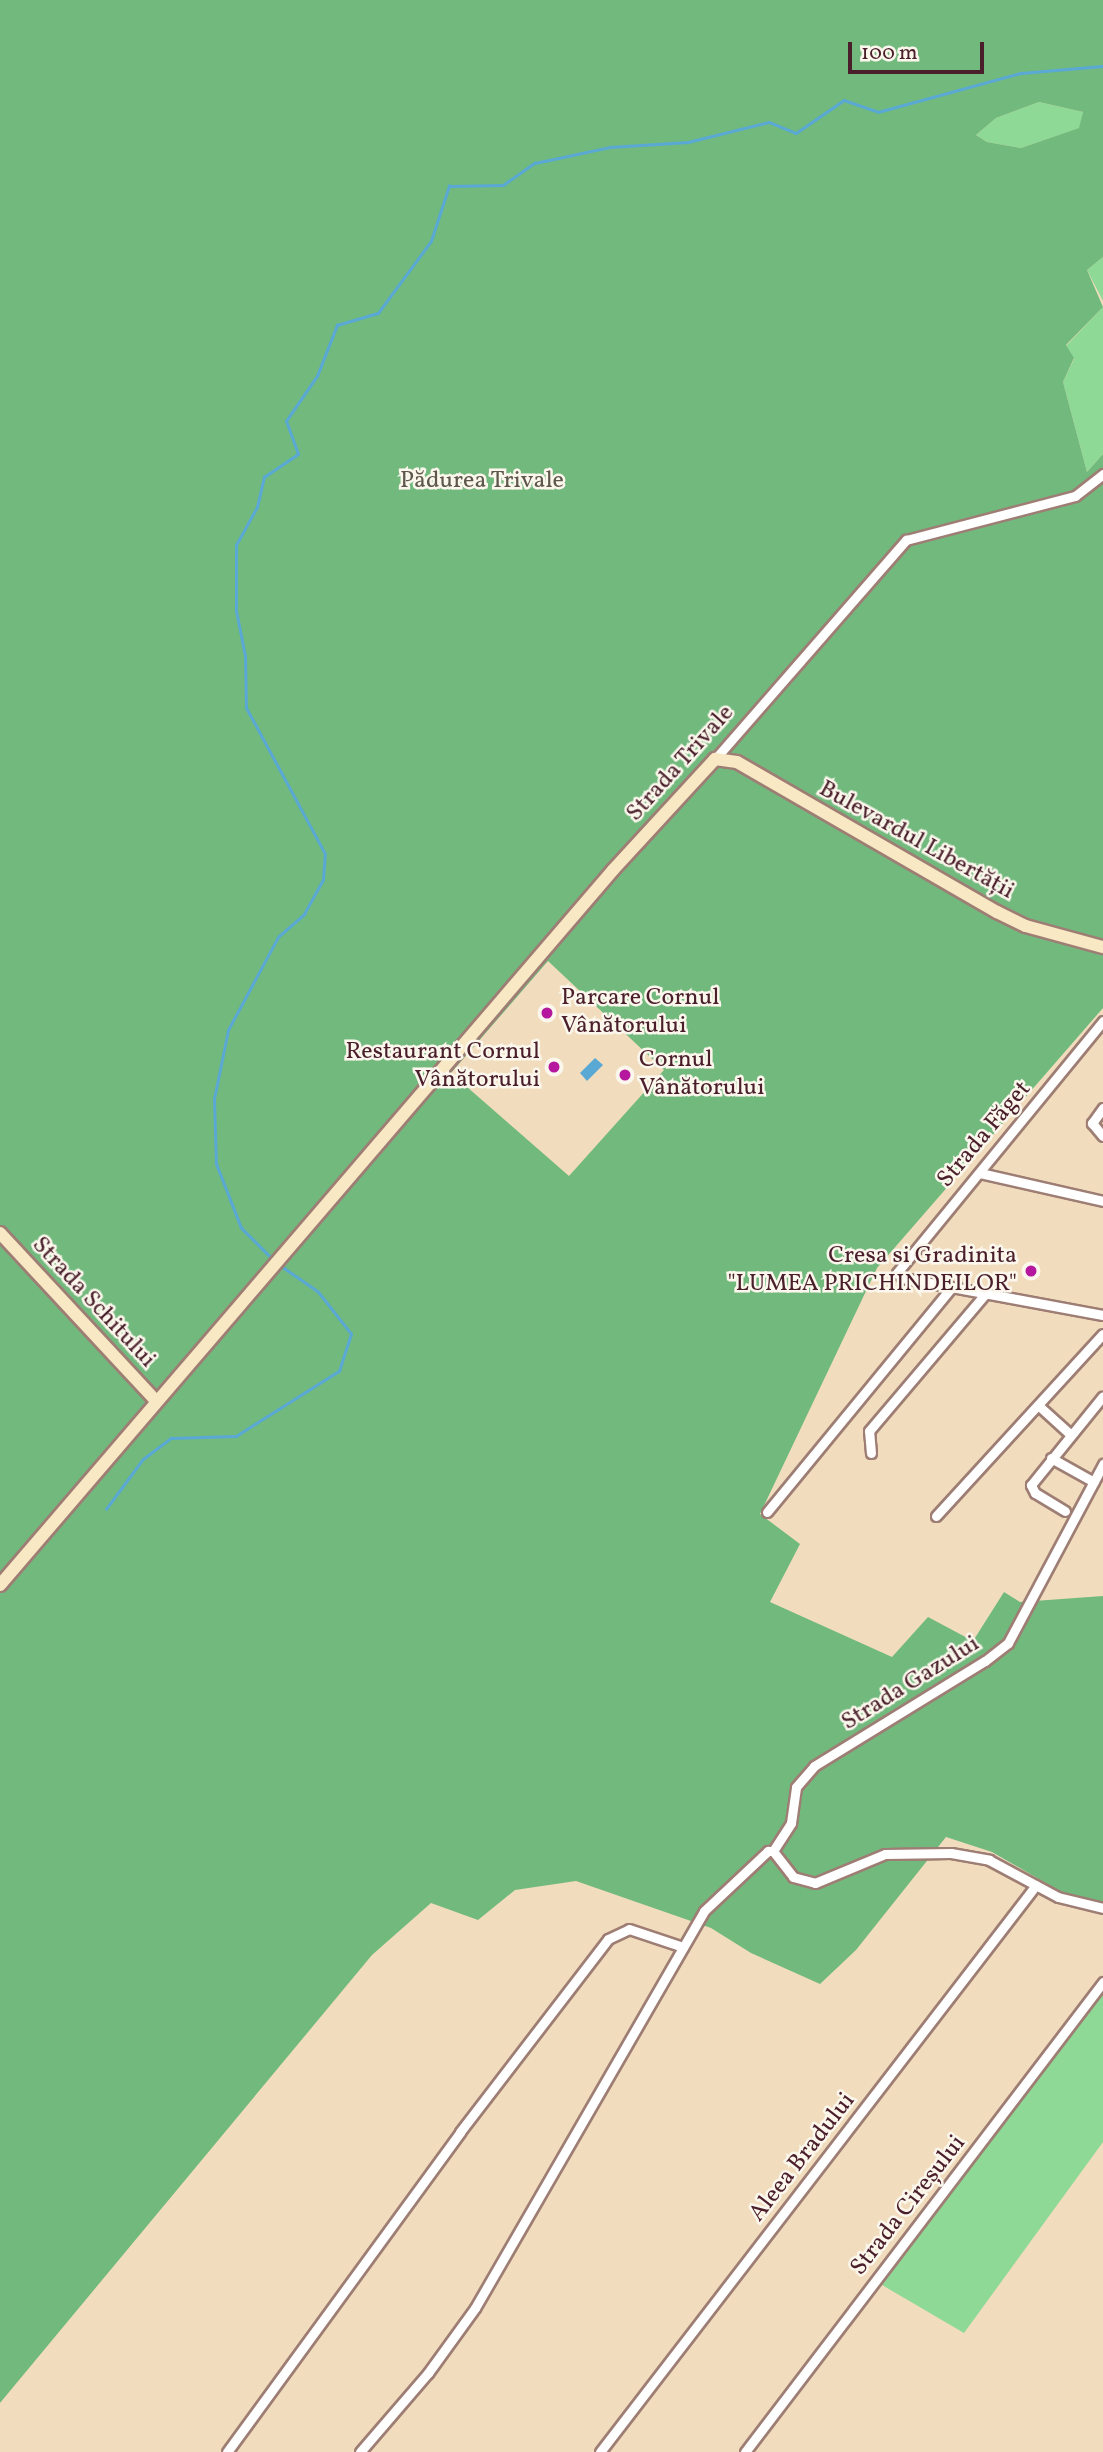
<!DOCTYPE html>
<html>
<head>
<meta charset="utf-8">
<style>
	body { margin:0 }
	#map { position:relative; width:1103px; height:2452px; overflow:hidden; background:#f1ddbd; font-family:Vollkorn,serif }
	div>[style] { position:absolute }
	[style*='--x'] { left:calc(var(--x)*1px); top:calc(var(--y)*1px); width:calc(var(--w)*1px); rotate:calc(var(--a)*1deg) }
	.green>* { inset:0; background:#8ed995 }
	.forest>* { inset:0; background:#72b97e }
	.water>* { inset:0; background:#5aa8d4 }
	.stream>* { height:2.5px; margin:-1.25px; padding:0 1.25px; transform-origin:1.25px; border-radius:1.25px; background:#5aa8d4 }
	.roads { filter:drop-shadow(2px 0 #9e7e74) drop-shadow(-2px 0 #9e7e74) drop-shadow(0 2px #9e7e74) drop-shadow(0 -2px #9e7e74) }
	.street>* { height:9px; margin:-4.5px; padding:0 4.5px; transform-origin:4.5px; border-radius:4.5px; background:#fff }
	.secondary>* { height:12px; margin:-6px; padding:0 6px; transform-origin:6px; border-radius:6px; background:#f8e8c3 }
	.dots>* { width:19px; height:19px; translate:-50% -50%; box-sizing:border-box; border:4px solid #fbf7ec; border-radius:50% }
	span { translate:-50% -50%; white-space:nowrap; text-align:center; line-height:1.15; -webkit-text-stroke:5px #fbf7ec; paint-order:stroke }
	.park-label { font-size:24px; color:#5e574b }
	.street-label { font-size:24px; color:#4a1f2b }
	.poi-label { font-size:24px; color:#4a1f2b }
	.left { translate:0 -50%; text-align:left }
	.right { translate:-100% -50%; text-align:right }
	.scale { position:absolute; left:848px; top:42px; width:136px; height:32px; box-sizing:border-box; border:4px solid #4a1f2b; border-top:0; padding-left:9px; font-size:21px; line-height:24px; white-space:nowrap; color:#4a1f2b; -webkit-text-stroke:5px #fbf7ec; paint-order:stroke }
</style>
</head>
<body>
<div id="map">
	<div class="green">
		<div style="clip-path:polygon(1039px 102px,1083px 112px,1080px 128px,1021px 148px,987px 142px,976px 135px,996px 118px)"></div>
		<div style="clip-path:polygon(1103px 257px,1103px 301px,1087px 270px)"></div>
		<div style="clip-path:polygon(1103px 307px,1103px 454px,1087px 472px,1063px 382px,1074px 359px,1066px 346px)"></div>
		<div style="clip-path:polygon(1103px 1991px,1103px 2142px,964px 2333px,882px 2285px)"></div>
	</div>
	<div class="forest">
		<div style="clip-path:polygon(evenodd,0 0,1103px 0,1103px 257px,1087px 270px,1103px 307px,1066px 345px,1074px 358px,1063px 382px,1087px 472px,1103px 454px,1103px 1008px,877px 1268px,760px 1514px,800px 1544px,770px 1602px,892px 1657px,928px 1617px,973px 1641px,1004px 1592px,1020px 1602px,1103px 1596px,1103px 1905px,1063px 1893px,992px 1852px,946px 1837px,856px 1950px,820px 1984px,751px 1953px,711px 1928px,576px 1881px,515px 1890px,478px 1920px,431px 1903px,372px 1955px,0 2403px,0 0,1039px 102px,1083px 112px,1079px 128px,1021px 148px,987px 142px,976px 135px,996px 118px,1039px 102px,0 0,548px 961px,664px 1070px,569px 1176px,451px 1073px,548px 961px)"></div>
	</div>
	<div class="water">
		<div style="clip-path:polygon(595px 1058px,603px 1065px,587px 1081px,580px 1073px)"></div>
	</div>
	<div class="stream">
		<div style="--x:273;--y:1260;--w:45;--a:-135"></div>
		<div style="--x:241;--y:1228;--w:69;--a:-111.3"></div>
		<div style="--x:216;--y:1164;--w:65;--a:-91.8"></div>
		<div style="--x:214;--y:1099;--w:70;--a:-78.5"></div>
		<div style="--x:228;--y:1030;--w:106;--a:-61.7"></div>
		<div style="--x:278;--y:937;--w:35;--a:-41"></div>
		<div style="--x:304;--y:914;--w:39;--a:-61"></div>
		<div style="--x:323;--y:880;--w:26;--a:-86"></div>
		<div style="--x:325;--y:854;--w:166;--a:-118.4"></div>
		<div style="--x:246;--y:708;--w:52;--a:-91.1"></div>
		<div style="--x:245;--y:656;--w:46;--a:-101.3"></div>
		<div style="--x:236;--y:611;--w:66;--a:-90"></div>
		<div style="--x:236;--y:545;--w:43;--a:-61.1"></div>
		<div style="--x:257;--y:507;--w:31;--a:-77"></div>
		<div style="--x:264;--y:477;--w:41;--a:-34.1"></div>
		<div style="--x:298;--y:454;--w:35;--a:-110"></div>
		<div style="--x:286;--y:421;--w:55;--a:-55.4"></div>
		<div style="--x:317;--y:376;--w:55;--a:-68.6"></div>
		<div style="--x:337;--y:325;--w:43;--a:-16.3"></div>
		<div style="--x:378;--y:313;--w:89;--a:-53.6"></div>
		<div style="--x:431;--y:241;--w:58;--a:-71.9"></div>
		<div style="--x:449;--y:186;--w:54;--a:-1.1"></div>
		<div style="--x:503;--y:185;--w:39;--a:-35"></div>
		<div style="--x:535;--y:163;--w:77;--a:-12"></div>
		<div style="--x:610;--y:147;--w:78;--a:-3.7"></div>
		<div style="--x:688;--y:142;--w:83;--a:-13.9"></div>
		<div style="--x:769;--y:122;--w:29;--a:22"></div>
		<div style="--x:796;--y:133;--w:58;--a:-34.5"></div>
		<div style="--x:844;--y:100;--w:36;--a:19"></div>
		<div style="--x:878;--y:112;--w:148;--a:-15.3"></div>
		<div style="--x:1021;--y:73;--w:82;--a:-4.9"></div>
		<div style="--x:106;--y:1509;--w:62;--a:-53.5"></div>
		<div style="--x:143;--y:1459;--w:35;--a:-37"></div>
		<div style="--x:171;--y:1438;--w:65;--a:-1.8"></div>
		<div style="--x:236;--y:1436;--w:122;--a:-32.3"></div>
		<div style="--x:339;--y:1371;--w:39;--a:-72"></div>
		<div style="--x:351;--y:1334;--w:53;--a:-128.2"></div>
		<div style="--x:318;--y:1292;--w:47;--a:-145.3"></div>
	</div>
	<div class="roads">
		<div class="street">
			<div style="--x:715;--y:759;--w:291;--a:-48.9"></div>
			<div style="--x:906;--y:540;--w:175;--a:-14.6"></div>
			<div style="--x:1075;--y:496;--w:36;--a:-38"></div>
			<div style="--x:1103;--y:1021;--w:325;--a:129.3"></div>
			<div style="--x:897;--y:1273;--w:8;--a:40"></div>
			<div style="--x:903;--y:1278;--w:203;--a:10.5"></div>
			<div style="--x:1103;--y:1108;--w:19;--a:126"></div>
			<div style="--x:1092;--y:1123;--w:17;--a:50"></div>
			<div style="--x:980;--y:1173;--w:126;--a:12.8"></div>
			<div style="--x:1039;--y:1406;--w:43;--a:42.2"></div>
			<div style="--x:871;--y:1453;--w:22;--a:-95"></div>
			<div style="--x:869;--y:1431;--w:181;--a:-49.7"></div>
			<div style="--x:1051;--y:1458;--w:49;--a:29.2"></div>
			<div style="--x:1065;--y:1511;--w:35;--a:-149"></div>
			<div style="--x:1035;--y:1493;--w:9;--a:-117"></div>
			<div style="--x:1031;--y:1485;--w:114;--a:-51"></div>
			<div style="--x:767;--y:1512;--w:291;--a:-50.6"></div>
			<div style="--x:936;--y:1516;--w:247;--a:-47.5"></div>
			<div style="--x:773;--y:1851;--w:33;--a:-57"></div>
			<div style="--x:791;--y:1823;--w:36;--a:-82"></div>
			<div style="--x:796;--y:1787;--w:28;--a:-49"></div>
			<div style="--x:814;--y:1766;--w:201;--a:-31.6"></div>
			<div style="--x:985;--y:1661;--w:29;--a:-38"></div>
			<div style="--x:1008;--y:1643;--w:203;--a:-62"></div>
			<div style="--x:773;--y:1851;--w:33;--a:52"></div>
			<div style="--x:793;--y:1877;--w:23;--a:15"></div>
			<div style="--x:815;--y:1883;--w:76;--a:-22.5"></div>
			<div style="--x:885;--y:1854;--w:66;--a:-0.9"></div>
			<div style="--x:951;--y:1853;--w:39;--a:10"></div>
			<div style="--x:989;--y:1860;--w:78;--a:28.2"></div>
			<div style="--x:1058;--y:1897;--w:46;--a:13.7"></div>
			<div style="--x:227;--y:2452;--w:396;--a:-53.9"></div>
			<div style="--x:460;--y:2132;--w:243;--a:-52.5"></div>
			<div style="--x:608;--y:1939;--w:23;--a:-25"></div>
			<div style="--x:629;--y:1929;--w:57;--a:18.4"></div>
			<div style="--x:360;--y:2452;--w:104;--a:-49.3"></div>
			<div style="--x:428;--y:2373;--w:80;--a:-54.1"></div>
			<div style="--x:475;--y:2308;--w:458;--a:-60"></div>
			<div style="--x:704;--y:1911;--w:88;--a:-43.2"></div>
			<div style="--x:768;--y:1851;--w:5;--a:0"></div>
			<div style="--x:600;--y:2452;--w:715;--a:-52.44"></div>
			<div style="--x:745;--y:2452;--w:591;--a:-52.7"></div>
		</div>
		<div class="secondary">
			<div style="--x:0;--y:1233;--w:228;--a:47.1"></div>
			<div style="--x:0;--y:1585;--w:942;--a:-49.39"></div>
			<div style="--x:613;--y:870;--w:151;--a:-47.4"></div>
			<div style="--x:715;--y:759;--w:22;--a:8"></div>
			<div style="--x:737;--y:762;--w:300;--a:30"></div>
			<div style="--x:997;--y:912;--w:32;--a:26"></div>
			<div style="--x:1026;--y:926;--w:80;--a:15.3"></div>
		</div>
	</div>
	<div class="dots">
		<div style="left:547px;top:1013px;background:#b5179e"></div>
		<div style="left:554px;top:1067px;background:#b5179e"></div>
		<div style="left:625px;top:1075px;background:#b5179e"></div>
		<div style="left:1031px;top:1271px;background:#b5179e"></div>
	</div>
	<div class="park-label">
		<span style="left:482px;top:482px">Pădurea Trivale</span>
	</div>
	<div class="street-label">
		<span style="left:681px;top:764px;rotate:-48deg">Strada Trivale</span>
		<span style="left:916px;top:841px;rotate:29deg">Bulevardul Libertății</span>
		<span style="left:985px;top:1135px;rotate:-50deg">Strada Făget</span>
		<span style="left:93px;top:1303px;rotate:47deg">Strada Schitului</span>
		<span style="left:911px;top:1684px;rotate:-32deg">Strada Gazului</span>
		<span style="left:803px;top:2158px;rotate:-52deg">Aleea Bradului</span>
		<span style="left:909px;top:2206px;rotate:-52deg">Strada Cireșului</span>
	</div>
	<div class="poi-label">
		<span class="left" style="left:561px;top:1013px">Parcare Cornul<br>Vânătorului</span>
		<span class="right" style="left:540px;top:1067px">Restaurant Cornul<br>Vânătorului</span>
		<span class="left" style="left:639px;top:1075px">Cornul<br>Vânătorului</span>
		<span class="right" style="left:1017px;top:1271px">Cresa si Gradinita<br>"LUMEA PRICHINDEILOR"</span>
	</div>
	<div class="scale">100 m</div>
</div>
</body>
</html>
